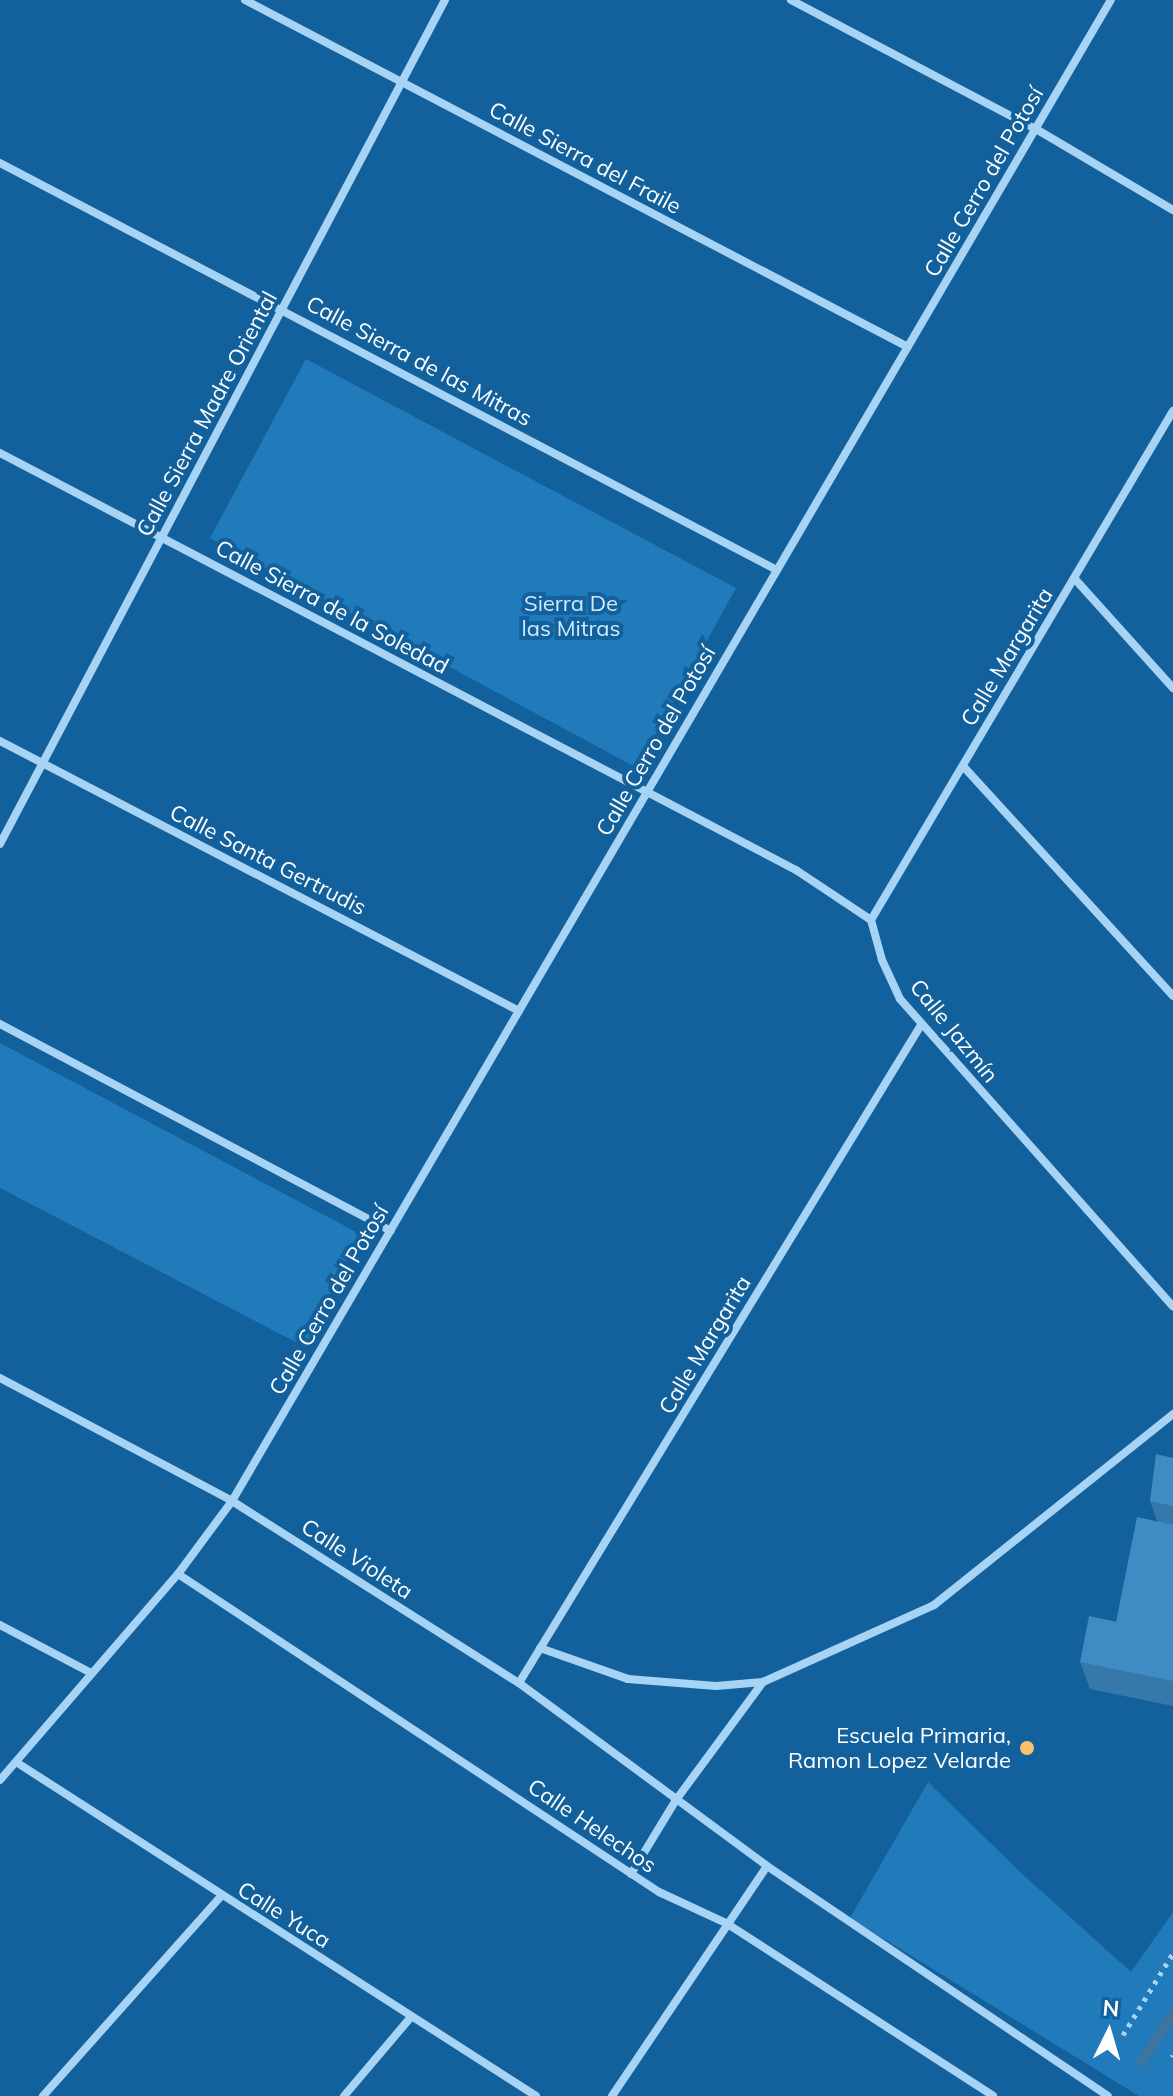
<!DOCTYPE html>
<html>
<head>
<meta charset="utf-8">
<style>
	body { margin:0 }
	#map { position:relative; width:1173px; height:2096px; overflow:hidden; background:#12609c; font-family:Mulish,sans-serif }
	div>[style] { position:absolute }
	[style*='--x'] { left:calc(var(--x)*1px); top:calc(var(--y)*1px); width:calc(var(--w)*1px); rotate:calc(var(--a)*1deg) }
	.green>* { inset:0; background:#217ab9 }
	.stream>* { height:10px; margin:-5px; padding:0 5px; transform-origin:5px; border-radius:5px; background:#3e759f }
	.path>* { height:5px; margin-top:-2.5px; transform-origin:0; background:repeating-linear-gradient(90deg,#a7d4f4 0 4px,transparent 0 10px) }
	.minor>* { height:8px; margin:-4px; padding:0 4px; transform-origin:4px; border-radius:4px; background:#a7d4f4 }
	.wall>* { inset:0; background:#3678a9 }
	.building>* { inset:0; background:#3f8cc5 }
	.dots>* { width:22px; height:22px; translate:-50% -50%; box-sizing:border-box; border:4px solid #12609c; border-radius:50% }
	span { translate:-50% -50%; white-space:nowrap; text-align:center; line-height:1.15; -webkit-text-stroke:8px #12609c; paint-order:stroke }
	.street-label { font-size:22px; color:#fff }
	.park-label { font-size:22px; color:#cfeafd }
	.poi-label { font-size:22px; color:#fff }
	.right { translate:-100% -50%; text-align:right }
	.north { position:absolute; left:1069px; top:1992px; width:80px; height:80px; -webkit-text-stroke:6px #12609c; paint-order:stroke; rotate:5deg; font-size:22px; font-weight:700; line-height:32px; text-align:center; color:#fff }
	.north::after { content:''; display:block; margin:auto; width:28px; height:36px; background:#fff; clip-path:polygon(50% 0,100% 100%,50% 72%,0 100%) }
</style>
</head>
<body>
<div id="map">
	<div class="green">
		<div style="clip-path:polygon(306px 359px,736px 588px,637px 768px,210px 538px)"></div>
		<div style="clip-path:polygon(0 1043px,360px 1234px,305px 1347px,0 1188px)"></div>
		<div style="clip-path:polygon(928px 1782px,1020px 1872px,1131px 1972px,1173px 1912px,1173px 2096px,1139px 2096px,850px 1918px)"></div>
	</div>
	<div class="stream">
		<div style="--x:1141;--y:2062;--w:58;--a:-56.3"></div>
	</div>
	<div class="path">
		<div style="--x:1123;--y:2035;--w:96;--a:-58.6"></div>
		<div style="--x:1172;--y:2057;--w:2;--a:-63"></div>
	</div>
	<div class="minor">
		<div style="--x:245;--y:0;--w:748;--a:27.63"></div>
		<div style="--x:791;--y:0;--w:277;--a:27.8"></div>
		<div style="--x:1036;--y:129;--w:159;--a:30.6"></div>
		<div style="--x:0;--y:163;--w:877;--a:27.65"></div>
		<div style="--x:0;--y:453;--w:899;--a:27.65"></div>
		<div style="--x:796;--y:870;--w:90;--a:33.7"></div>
		<div style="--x:871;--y:920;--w:41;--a:74.6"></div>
		<div style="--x:882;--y:960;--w:43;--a:65.2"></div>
		<div style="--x:900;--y:999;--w:411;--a:48.4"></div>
		<div style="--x:1074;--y:578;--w:148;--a:48"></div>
		<div style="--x:0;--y:741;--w:585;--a:27.48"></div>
		<div style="--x:963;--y:766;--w:311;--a:47.6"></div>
		<div style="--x:0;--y:844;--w:954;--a:-62.2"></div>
		<div style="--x:871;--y:920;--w:592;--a:-59.32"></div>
		<div style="--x:0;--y:1024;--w:442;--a:27.9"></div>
		<div style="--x:0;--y:1378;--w:263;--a:27.9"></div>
		<div style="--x:232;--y:1501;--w:340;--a:32.4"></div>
		<div style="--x:519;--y:1683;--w:308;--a:36.4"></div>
		<div style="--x:767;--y:1866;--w:411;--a:34"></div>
		<div style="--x:178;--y:1574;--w:577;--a:33.47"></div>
		<div style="--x:659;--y:1892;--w:74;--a:24.8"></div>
		<div style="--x:726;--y:1923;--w:318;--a:32.9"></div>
		<div style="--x:0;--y:1625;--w:103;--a:27.8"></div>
		<div style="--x:540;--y:1648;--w:93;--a:19.4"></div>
		<div style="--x:628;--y:1679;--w:88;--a:4.5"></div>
		<div style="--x:716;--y:1686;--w:47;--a:-4.9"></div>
		<div style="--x:763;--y:1682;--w:188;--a:-24.2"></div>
		<div style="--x:934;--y:1605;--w:306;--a:-38.6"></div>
		<div style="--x:519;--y:1683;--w:771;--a:-58.58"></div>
		<div style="--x:16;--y:1762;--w:618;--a:32.71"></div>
		<div style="--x:0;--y:1780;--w:272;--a:-49.2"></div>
		<div style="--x:178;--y:1574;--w:91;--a:-53.5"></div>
		<div style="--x:232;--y:1501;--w:1739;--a:-59.65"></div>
		<div style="--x:631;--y:1874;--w:87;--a:-58.7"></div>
		<div style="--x:676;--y:1800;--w:147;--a:-53.6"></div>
		<div style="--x:43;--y:2096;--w:268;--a:-48.3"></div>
		<div style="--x:344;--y:2096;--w:104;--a:-49.7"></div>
		<div style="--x:612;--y:2096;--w:277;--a:-56"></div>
	</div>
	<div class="wall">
		<div style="clip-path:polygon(1173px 1458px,1173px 1706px,1090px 1689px,1080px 1662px,1116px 1622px,1157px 1521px,1150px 1501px)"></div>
	</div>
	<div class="building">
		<div style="clip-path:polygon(1156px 1454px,1173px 1458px,1173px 1506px,1150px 1501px)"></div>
		<div style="clip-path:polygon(1137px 1517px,1173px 1525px,1173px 1634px,1116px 1622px)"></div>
		<div style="clip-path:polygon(1089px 1616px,1173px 1634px,1173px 1681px,1080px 1662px)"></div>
	</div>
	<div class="dots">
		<div style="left:1027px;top:1748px;background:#ffc06a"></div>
	</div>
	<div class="street-label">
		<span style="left:585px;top:158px;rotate:28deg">Calle Sierra del Fraile</span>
		<span style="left:984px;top:182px;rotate:-60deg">Calle Cerro del Potosí</span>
		<span style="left:419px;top:361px;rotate:28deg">Calle Sierra de las Mitras</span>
		<span style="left:207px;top:414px;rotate:-62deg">Calle Sierra Madre Oriental</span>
		<span style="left:332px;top:607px;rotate:28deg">Calle Sierra de la Soledad</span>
		<span style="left:1007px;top:657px;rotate:-59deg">Calle Margarita</span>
		<span style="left:656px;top:741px;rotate:-60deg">Calle Cerro del Potosí</span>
		<span style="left:268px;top:860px;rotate:27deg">Calle Santa Gertrudis</span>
		<span style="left:954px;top:1031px;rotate:51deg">Calle Jazmín</span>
		<span style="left:329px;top:1300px;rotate:-60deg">Calle Cerro del Potosí</span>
		<span style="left:705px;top:1345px;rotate:-59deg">Calle Margarita</span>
		<span style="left:357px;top:1559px;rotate:33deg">Calle Violeta</span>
		<span style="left:592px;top:1826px;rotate:34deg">Calle Helechos</span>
		<span style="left:284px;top:1915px;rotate:32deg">Calle Yuca</span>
	</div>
	<div class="park-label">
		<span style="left:571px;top:616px">Sierra De<br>las Mitras</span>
	</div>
	<div class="poi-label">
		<span class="right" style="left:1011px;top:1748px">Escuela Primaria,<br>Ramon Lopez Velarde</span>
	</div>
	<div class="north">N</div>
</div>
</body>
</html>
